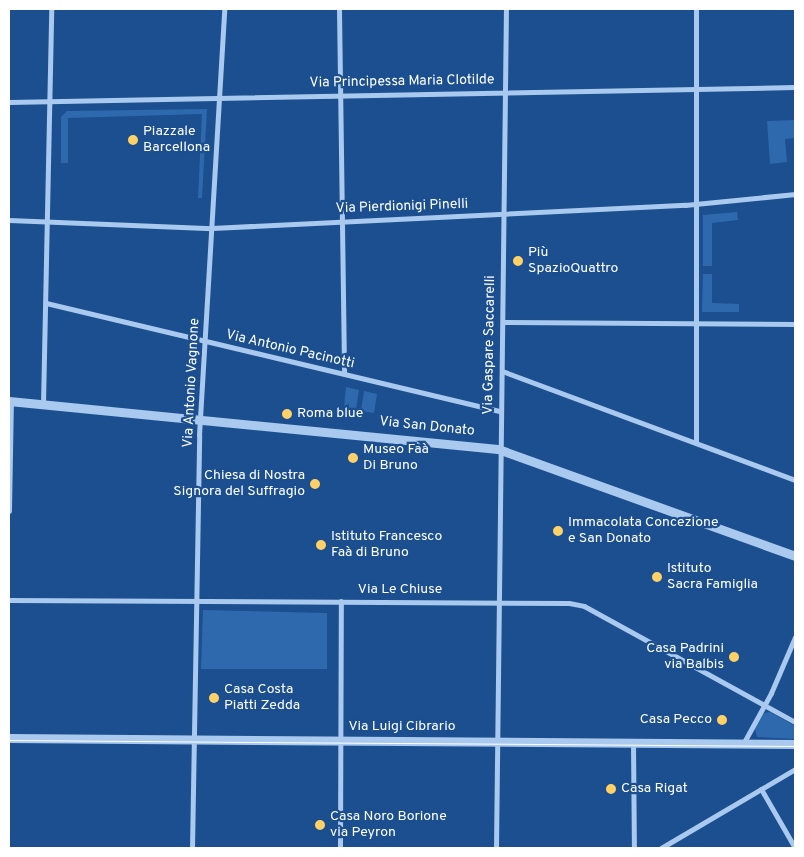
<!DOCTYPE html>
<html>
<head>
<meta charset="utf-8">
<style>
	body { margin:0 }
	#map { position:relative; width:804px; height:857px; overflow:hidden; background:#1b4f8f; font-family:Overpass,sans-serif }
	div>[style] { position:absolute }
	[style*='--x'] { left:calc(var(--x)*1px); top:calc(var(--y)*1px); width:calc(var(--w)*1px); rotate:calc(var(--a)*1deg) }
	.green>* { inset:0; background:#2e69ad }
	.minor>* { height:5px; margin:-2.5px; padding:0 2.5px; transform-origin:2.5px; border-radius:2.5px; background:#a9c9ee }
	.tertiary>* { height:9px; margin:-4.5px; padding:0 4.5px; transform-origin:4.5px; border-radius:4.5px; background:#a9c9ee }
	.tram>* { height:1px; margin:-0.5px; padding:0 0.5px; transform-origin:0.5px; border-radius:0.5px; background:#fff }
	.dots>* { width:14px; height:14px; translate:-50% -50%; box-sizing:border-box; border:2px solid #1b4f8f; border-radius:50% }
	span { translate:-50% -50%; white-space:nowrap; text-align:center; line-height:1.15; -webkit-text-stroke:4.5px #1b4f8f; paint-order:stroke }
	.street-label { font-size:14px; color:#fff }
	.poi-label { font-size:14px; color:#fff }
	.left { translate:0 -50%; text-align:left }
	.right { translate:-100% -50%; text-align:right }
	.frame { position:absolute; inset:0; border:10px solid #fff; pointer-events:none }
</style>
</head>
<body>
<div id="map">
	<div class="green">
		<div style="clip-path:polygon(207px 109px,202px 198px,198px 198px,202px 114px,68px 118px,68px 163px,61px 163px,61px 117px,67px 111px)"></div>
		<div style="clip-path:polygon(795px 120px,795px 138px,785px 139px,787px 162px,770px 164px,767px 121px)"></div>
		<div style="clip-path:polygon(737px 212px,738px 220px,712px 223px,712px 266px,703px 266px,703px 215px)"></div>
		<div style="clip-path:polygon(703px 274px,712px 274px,712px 303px,739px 304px,739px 312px,702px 312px)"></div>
		<div style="clip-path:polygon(346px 387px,359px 390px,356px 410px,344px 408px)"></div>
		<div style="clip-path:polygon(364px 391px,377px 394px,374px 413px,361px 411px)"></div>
		<div style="clip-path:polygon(203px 610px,327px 613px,327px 669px,201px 669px)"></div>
		<div style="clip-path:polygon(770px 712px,795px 726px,795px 739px,757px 737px,755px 729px,764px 713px)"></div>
	</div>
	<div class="minor">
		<div style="--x:339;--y:9;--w:364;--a:89.2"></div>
		<div style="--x:9;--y:102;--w:786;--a:-1.09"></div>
		<div style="--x:9;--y:220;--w:203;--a:2.3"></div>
		<div style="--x:212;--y:228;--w:474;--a:-2.8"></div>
		<div style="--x:685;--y:205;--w:111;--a:-5.7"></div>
		<div style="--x:46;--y:303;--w:467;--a:13.4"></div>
		<div style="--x:503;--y:322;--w:292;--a:0.4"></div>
		<div style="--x:502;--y:371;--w:313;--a:20.4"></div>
		<div style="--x:43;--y:404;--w:395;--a:-88.8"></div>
		<div style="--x:696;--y:442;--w:433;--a:-90"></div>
		<div style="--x:9;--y:511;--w:110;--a:-89"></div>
		<div style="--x:9;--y:600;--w:560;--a:0.31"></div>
		<div style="--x:569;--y:603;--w:15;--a:11"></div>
		<div style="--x:584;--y:606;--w:241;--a:28.8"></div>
		<div style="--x:633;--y:743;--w:105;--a:89.5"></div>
		<div style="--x:743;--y:744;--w:58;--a:-61.2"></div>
		<div style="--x:771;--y:693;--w:61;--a:-66.8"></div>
		<div style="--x:761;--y:789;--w:68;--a:60"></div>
		<div style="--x:192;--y:848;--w:413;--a:-89"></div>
		<div style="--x:199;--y:435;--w:427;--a:-86.6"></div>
		<div style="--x:340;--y:848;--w:247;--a:-89.8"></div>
		<div style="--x:496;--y:848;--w:839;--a:-89.32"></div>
		<div style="--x:661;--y:848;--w:156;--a:-30.5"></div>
	</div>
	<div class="tertiary">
		<div style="--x:9;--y:401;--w:491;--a:5.6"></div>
		<div style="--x:498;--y:449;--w:316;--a:19.8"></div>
		<div style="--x:9;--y:738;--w:786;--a:0.44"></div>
	</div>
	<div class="tram">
		<div style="--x:9;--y:740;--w:786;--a:0.44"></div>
	</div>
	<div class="dots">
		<div style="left:133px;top:140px;background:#ffd166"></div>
		<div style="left:518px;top:261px;background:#ffd166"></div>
		<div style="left:287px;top:414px;background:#ffd166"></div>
		<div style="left:353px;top:458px;background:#ffd166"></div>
		<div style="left:315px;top:484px;background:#ffd166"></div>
		<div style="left:558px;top:531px;background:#ffd166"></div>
		<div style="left:321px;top:545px;background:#ffd166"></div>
		<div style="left:657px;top:577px;background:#ffd166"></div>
		<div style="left:734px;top:657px;background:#ffd166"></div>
		<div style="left:214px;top:698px;background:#ffd166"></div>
		<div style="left:722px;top:720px;background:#ffd166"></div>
		<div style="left:611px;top:789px;background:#ffd166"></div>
		<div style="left:320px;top:825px;background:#ffd166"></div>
	</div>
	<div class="street-label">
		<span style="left:402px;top:82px;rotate:-1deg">Via Principessa Maria Clotilde</span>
		<span style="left:402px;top:207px;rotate:-2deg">Via Pierdionigi Pinelli</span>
		<span style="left:490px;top:345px;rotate:-89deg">Via Gaspare Saccarelli</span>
		<span style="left:290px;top:350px;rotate:13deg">Via Antonio Pacinotti</span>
		<span style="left:192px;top:383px;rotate:-87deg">Via Antonio Vagnone</span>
		<span style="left:427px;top:427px;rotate:6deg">Via San Donato</span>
		<span style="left:400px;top:590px">Via Le Chiuse</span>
		<span style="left:402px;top:727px">Via Luigi Cibrario</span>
	</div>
	<div class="poi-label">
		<span class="left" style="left:143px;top:140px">Piazzale<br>Barcellona</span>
		<span class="left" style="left:528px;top:261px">Più<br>SpazioQuattro</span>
		<span class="left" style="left:297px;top:414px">Roma blue</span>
		<span class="left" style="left:363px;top:458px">Museo Faà<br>Di Bruno</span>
		<span class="right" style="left:305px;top:484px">Chiesa di Nostra<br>Signora del Suffragio</span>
		<span class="left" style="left:568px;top:531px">Immacolata Concezione<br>e San Donato</span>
		<span class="left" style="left:331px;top:545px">Istituto Francesco<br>Faà di Bruno</span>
		<span class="left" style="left:667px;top:577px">Istituto<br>Sacra Famiglia</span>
		<span class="right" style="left:724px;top:657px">Casa Padrini<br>via Balbis</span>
		<span class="left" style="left:224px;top:698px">Casa Costa<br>Piatti Zedda</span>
		<span class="right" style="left:712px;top:720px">Casa Pecco</span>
		<span class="left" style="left:621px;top:789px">Casa Rigat</span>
		<span class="left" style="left:330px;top:825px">Casa Noro Borione<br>via Peyron</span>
	</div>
	<div class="frame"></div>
</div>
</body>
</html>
